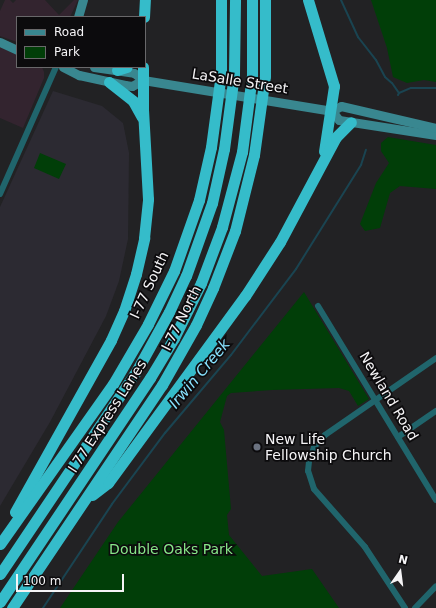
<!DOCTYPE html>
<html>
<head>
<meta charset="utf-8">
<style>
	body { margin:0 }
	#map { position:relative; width:436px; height:608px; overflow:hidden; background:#222224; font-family:"DejaVu Sans",sans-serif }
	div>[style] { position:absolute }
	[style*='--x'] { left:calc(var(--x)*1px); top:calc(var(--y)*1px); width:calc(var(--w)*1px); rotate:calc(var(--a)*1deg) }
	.commercial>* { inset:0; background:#33242f }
	.built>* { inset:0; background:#2c2a32 }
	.green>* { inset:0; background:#013e08 }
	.stream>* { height:2px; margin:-1px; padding:0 1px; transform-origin:1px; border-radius:1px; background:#1a4451 }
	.street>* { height:6px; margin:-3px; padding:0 3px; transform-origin:3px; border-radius:3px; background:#20656c }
	.secondary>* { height:9px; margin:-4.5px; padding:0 4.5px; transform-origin:4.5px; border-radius:4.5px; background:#398790 }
	.highway>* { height:11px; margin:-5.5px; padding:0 5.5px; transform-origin:5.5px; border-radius:5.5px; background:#35bcca }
	.dots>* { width:11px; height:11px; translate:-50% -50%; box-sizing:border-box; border:2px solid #0c0b0d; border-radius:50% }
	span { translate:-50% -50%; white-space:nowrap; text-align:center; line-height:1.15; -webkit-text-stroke:3.5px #0c0b0d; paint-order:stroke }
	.street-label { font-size:14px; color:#f5f4f6 }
	.poi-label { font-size:14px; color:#f5f4f6 }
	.left { translate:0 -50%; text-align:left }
	.park-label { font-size:14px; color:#87e788 }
	.water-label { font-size:15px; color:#88e2ff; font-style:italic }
	.legend { position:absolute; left:16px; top:16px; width:130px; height:52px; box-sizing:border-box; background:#0c0b0d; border:1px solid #69686a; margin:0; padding:5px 7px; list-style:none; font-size:12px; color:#f5f4f6 }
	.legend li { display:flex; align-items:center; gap:8px; height:20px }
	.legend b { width:20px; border:1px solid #69686a }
	.north { position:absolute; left:380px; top:552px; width:40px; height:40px; -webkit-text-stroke:3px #0c0b0d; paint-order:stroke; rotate:14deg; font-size:11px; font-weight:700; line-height:16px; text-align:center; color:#f5f4f6 }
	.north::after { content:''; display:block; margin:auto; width:14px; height:18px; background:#f5f4f6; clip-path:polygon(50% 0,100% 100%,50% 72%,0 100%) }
	.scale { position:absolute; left:16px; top:574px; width:108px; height:18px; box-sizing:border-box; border:2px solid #f5f4f6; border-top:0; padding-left:5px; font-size:12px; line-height:14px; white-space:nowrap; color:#f5f4f6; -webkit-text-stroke:3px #0c0b0d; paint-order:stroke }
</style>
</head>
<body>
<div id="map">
	<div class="commercial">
		<div style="clip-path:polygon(5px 0,10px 0,13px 3px,16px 0,45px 0,59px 15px,74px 0,78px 0,70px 17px,17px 17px,17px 42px,0 36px,0 11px)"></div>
		<div style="clip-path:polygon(0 47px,17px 55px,17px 67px,42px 67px,44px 72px,44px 78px,23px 128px,0 118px)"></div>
	</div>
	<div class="built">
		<div style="clip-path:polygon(53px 91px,102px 106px,123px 123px,129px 153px,128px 239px,119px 281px,106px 316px,50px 422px,0 506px,0 207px)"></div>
	</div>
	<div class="green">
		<div style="clip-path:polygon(371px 0,436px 0,436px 82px,424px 80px,407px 83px,393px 77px,387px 48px)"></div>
		<div style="clip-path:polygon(388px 137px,436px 145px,436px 189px,400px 186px,390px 193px,380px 228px,365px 231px,360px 224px,376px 183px,389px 163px,381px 151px,381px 143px)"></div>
		<div style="clip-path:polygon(40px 153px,66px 164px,59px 179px,34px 168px)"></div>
		<div style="clip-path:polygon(304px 292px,369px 399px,358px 406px,349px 391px,339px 388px,272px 390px,231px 393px,227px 396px,220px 422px,224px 430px,231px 509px,227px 515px,229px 535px,262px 576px,312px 569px,339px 608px,60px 608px,118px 522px)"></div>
	</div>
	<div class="stream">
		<div style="--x:341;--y:0;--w:41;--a:65.3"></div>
		<div style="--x:358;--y:37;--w:29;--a:52"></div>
		<div style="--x:376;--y:60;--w:19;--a:62"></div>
		<div style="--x:385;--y:77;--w:9;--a:41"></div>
		<div style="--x:392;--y:83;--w:12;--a:55"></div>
		<div style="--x:398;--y:95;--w:2;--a:-63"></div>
		<div style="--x:399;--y:93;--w:13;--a:-23"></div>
		<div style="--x:411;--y:88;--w:25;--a:0"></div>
		<div style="--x:43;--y:608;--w:125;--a:-56.4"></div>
		<div style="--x:112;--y:504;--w:89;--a:-53.3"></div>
		<div style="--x:165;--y:433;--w:102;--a:-49.8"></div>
		<div style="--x:231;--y:355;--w:108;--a:-52.9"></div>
		<div style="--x:296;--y:269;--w:123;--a:-58"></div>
		<div style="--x:361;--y:165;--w:16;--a:-72"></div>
	</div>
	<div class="street">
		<div style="--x:0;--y:194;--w:139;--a:-66.2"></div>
		<div style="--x:318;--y:306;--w:227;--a:58.7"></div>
		<div style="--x:398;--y:437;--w:46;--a:-34.4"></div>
		<div style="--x:405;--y:608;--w:73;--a:-123.3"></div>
		<div style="--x:365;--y:547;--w:77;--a:-131.3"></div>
		<div style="--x:314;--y:489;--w:19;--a:-108"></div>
		<div style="--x:308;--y:471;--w:10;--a:-84"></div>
		<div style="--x:309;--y:461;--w:15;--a:-70"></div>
		<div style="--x:314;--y:447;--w:16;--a:-47"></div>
		<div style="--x:325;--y:435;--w:135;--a:-34.7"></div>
		<div style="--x:415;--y:608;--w:30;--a:-46"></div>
	</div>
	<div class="secondary">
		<div style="--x:78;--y:17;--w:18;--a:-74"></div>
		<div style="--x:0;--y:42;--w:19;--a:25"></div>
		<div style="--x:63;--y:67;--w:18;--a:27"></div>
		<div style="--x:79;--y:75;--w:47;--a:12.3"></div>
		<div style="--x:125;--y:85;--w:7;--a:8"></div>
		<div style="--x:132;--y:86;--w:13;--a:-29"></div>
		<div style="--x:94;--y:67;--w:40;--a:8.5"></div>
		<div style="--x:134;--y:73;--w:11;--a:38"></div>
		<div style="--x:143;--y:80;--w:192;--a:9.3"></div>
		<div style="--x:332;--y:111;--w:11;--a:52"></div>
		<div style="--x:339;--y:120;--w:98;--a:8.8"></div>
		<div style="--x:332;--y:111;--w:10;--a:-29"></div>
		<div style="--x:341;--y:106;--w:98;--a:13"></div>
	</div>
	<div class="highway">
		<div style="--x:308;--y:0;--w:90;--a:73.2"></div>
		<div style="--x:334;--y:86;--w:66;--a:98.7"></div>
		<div style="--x:144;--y:17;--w:17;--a:-87"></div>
		<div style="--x:117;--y:70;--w:10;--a:-17"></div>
		<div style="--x:109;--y:82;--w:31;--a:38"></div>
		<div style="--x:133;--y:101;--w:18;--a:61"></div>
		<div style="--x:92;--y:495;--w:20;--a:-37"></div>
		<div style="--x:108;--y:483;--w:232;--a:-53.8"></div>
		<div style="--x:245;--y:296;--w:64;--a:-57.1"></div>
		<div style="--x:280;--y:242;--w:119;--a:-61.9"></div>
		<div style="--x:336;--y:137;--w:21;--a:-45"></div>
		<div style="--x:15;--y:512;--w:197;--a:-60.8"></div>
		<div style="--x:111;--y:340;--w:32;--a:-66"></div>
		<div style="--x:124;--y:311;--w:39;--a:-72"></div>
		<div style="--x:136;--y:274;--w:37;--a:-77"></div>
		<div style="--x:144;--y:238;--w:39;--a:-84"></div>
		<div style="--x:148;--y:199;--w:89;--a:-93.2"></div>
		<div style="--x:143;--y:110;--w:43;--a:-90"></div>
		<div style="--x:0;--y:544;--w:196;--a:-54.8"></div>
		<div style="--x:113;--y:384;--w:69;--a:-59.7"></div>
		<div style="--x:148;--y:324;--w:59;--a:-63.9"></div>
		<div style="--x:174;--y:271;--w:75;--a:-70.6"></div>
		<div style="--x:199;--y:200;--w:54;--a:-77.2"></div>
		<div style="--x:211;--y:147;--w:75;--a:-82.3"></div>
		<div style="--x:221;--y:73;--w:73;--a:-90"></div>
		<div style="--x:0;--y:574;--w:246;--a:-56.1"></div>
		<div style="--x:137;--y:370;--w:66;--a:-61.1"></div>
		<div style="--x:169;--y:312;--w:40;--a:-65"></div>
		<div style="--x:186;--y:276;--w:77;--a:-70.4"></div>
		<div style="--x:212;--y:203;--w:55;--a:-77.5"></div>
		<div style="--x:224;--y:149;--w:76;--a:-82.4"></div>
		<div style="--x:234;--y:74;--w:74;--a:-89.2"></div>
		<div style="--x:0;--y:602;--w:270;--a:-56.2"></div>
		<div style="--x:150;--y:378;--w:47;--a:-59"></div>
		<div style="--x:174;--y:338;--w:61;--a:-63.9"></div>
		<div style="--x:201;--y:283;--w:60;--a:-69.4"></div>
		<div style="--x:222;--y:227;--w:78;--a:-75.1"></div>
		<div style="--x:242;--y:152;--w:78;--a:-82.6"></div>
		<div style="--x:252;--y:75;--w:75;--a:-90"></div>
		<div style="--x:12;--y:608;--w:269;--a:-56.1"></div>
		<div style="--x:162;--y:385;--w:69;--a:-60.5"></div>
		<div style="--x:196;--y:325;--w:41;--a:-65.3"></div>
		<div style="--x:213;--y:288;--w:61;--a:-68.9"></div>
		<div style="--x:235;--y:231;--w:78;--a:-76"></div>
		<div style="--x:254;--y:155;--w:80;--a:-82.1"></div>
		<div style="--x:265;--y:76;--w:76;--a:-90"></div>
	</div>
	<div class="dots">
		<div style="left:257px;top:447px;background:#6b7280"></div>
	</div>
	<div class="street-label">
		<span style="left:240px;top:81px;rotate:9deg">LaSalle Street</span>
		<span style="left:149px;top:285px;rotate:-65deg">I-77 South</span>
		<span style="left:181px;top:318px;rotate:-63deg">I-77 North</span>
		<span style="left:389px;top:396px;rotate:59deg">Newland Road</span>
		<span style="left:107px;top:416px;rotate:-57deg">I 77 Express Lanes</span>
	</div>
	<div class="poi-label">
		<span class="left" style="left:265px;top:447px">New Life<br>Fellowship Church</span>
	</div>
	<div class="park-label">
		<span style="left:171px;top:549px">Double Oaks Park</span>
	</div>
	<div class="water-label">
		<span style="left:200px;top:374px;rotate:-50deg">Irwin Creek</span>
	</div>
	<ul class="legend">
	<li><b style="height:5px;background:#398790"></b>Road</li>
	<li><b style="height:11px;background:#013e08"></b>Park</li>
	</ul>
	<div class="north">N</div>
	<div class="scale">100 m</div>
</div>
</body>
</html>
